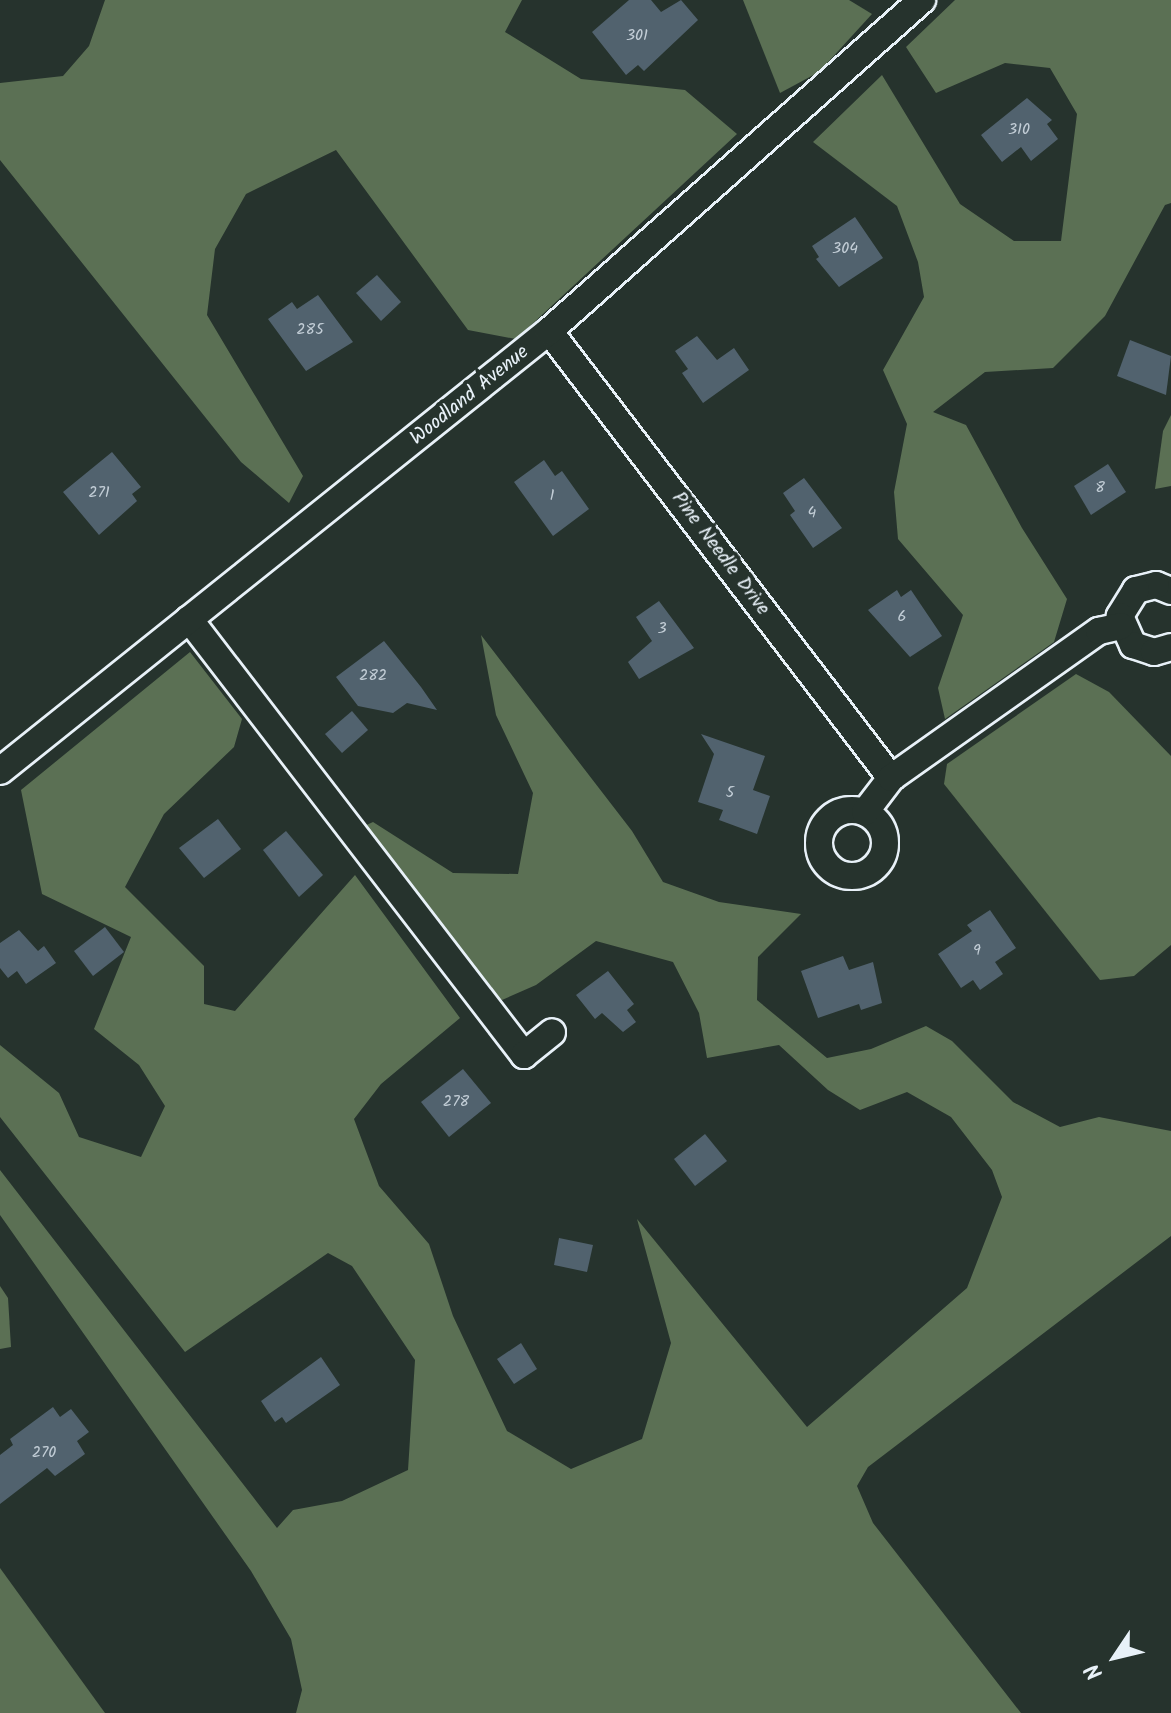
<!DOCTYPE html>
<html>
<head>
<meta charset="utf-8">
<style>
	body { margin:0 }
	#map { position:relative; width:1171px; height:1713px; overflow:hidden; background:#26332d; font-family:Kalam,sans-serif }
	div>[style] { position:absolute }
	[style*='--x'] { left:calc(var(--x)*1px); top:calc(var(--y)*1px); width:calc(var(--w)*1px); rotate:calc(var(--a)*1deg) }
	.green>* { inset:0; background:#5b7054 }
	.building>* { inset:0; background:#51626e }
	.roads { filter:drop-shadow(2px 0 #e8f1f8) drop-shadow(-2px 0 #e8f1f8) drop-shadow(0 2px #e8f1f8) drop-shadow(0 -2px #e8f1f8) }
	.minor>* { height:26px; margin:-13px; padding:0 13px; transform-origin:13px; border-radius:13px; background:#26332d }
	.minor>.ring { margin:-13px; padding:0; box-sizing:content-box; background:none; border:26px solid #26332d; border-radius:50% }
	span { translate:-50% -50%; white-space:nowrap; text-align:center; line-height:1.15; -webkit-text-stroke:8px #26332d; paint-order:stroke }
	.number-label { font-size:16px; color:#c2cdd6 }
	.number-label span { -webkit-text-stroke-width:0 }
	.street-label { font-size:20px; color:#e8f1f8 }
	.north { position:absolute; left:1075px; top:1617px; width:80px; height:80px; -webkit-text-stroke:6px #26332d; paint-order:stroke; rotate:235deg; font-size:22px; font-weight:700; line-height:32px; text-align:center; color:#e8f1f8 }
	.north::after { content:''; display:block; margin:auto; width:28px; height:36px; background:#e8f1f8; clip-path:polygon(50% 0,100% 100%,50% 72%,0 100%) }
</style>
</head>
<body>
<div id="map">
	<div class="green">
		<div style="clip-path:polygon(105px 0,522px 0,505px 32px,581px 79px,685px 90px,737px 134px,516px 339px,468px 330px,336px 150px,246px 194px,215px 249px,207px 315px,303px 476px,289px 503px,241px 462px,0 160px,0 83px,63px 76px,89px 46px)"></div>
		<div style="clip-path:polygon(743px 0,849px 0,872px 14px,819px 72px,780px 93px)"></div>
		<div style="clip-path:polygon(955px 0,1171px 0,1171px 203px,1165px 205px,1105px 316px,1053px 368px,985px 372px,933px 412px,966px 425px,1022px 528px,1067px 599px,1054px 642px,945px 719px,938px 688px,963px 615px,898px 539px,894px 492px,907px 424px,883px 370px,924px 297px,918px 262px,897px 206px,813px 142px,882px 75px,960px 204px,1014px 241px,1061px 241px,1077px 114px,1050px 68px,1005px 63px,936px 93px,906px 47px)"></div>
		<div style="clip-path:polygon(1171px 415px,1171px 486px,1155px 489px,1163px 431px)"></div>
		<div style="clip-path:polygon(481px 635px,632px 831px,663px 882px,719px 902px,801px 914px,758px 957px,757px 1000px,827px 1058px,871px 1049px,926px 1026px,952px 1041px,1013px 1102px,1060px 1127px,1099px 1117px,1171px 1131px,1171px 1236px,868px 1467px,857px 1486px,873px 1523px,1021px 1713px,296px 1713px,302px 1690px,291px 1639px,251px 1571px,0 1215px,0 1170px,277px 1528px,293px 1510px,342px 1501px,408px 1470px,415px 1360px,352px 1266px,328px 1253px,185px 1352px,0 1117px,0 1045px,59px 1093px,79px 1137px,141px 1157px,165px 1106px,139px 1065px,94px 1029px,131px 937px,42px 894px,21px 790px,190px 652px,242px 719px,234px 747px,164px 814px,125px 887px,204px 966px,204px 1004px,235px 1011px,355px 875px,460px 1018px,381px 1084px,354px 1119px,379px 1186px,429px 1244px,453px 1316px,507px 1431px,571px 1469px,642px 1439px,671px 1343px,637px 1219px,807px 1427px,967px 1288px,1002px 1197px,992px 1170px,951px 1117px,907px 1092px,860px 1110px,828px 1090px,779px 1045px,707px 1058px,699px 1013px,673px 962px,596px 941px,536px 985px,502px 1000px,469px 975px,360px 828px,373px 822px,453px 873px,518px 874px,533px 793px,496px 715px)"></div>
		<div style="clip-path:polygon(1076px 674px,1109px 692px,1171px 756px,1171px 945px,1134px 976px,1100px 980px,944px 784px,947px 764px)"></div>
		<div style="clip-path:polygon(0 1286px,8px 1298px,11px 1347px,0 1349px)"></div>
		<div style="clip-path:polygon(0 1568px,105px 1713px,0 1713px)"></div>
	</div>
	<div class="building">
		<div style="clip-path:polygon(629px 0,651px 0,661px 12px,681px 0,698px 20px,644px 71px,638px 65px,626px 75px,592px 32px)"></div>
		<div style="clip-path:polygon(1027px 98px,1052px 120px,1047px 124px,1058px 139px,1031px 161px,1021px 147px,1002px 162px,981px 135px)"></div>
		<div style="clip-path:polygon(855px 217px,883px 258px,839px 287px,816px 259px,819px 257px,812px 246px)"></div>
		<div style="clip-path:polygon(377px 275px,401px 302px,381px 321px,356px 293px)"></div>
		<div style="clip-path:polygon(318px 295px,353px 342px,306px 371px,268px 319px,292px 302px,297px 309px)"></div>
		<div style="clip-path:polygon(697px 336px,717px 360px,734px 348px,749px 370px,703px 403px,682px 373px,688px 369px,675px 351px)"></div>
		<div style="clip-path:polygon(1130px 340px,1171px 356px,1166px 395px,1117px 376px)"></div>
		<div style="clip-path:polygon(112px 452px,141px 487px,132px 494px,137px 501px,99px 535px,63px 492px)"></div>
		<div style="clip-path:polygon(544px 460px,555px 476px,562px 471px,589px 509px,553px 536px,514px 482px)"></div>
		<div style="clip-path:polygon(1108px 464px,1126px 492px,1091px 515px,1074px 486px)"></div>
		<div style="clip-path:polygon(804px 478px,842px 528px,813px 548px,790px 515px,795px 511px,783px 493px)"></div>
		<div style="clip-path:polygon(897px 590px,901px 597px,911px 590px,942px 636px,910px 657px,868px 610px)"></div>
		<div style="clip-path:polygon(659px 601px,694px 648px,639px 679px,628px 662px,652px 641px,636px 617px)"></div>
		<div style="clip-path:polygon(384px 641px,421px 687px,437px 710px,407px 703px,393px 713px,358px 706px,336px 677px)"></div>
		<div style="clip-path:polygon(352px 711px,368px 730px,342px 753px,325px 734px)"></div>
		<div style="clip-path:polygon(701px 734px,765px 756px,753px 790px,770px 796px,757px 834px,719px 820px,723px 810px,698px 802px,714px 754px)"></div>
		<div style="clip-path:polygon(218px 819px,241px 849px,204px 878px,179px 848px)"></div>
		<div style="clip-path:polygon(286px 831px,323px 875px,299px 897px,263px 850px)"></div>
		<div style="clip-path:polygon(990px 910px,1016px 948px,995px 962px,1003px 974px,980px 990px,973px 980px,961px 988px,938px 954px,972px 931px,967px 925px)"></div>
		<div style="clip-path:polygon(105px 927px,124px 952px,93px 976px,74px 951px)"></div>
		<div style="clip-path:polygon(19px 930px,38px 951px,44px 946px,56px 963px,26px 984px,17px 971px,8px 978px,0 968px,0 943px)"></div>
		<div style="clip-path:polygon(843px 956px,849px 970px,873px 962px,882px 1003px,861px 1010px,859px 1004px,818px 1018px,801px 971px)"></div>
		<div style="clip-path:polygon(608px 971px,634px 1004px,627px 1010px,636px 1022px,623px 1032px,602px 1013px,595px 1019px,576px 995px)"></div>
		<div style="clip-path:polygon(463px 1069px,491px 1103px,449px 1137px,421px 1102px)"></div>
		<div style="clip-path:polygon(705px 1134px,727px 1161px,695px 1186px,674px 1159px)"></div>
		<div style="clip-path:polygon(559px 1238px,593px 1245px,587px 1272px,554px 1265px)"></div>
		<div style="clip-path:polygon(521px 1343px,537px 1369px,514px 1384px,497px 1359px)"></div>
		<div style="clip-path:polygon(321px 1357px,340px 1385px,286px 1423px,282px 1417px,275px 1422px,261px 1401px)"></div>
		<div style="clip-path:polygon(53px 1407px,60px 1417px,71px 1409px,89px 1432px,77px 1441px,85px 1454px,55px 1476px,47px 1468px,0 1504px,0 1455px,13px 1445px,10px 1439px)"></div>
	</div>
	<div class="roads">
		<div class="minor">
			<div style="--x:549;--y:331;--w:563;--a:52.58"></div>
			<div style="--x:1171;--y:591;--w:16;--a:-158"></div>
			<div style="--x:1156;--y:585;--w:21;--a:166"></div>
			<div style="--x:1136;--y:590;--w:31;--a:122"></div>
			<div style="--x:1120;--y:616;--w:32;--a:66"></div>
			<div style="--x:1133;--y:645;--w:22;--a:18"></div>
			<div style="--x:1154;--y:652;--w:18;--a:-16"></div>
			<div style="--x:189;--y:619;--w:550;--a:52.46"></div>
			<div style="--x:524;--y:1055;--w:36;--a:-39"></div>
			<div style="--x:0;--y:771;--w:704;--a:-38.71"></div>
			<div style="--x:549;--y:331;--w:499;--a:-41.6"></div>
			<div class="ring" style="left:819px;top:810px;width:40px;height:40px"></div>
			<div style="--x:865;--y:812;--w:43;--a:-52.6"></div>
			<div style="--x:891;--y:778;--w:255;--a:-35.3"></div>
			<div style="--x:1099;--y:631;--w:22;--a:-13"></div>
		</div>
	</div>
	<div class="number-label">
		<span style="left:637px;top:36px">301</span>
		<span style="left:1019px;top:130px">310</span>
		<span style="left:845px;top:249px">304</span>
		<span style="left:310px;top:330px">285</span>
		<span style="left:1100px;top:488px">8</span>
		<span style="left:99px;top:493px">271</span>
		<span style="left:552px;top:496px">1</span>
		<span style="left:812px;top:513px">4</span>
		<span style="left:902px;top:617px">6</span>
		<span style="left:662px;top:629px">3</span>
		<span style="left:373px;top:676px">282</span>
		<span style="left:730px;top:793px">5</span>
		<span style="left:977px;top:951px">9</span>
		<span style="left:456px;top:1102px">278</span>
		<span style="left:44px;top:1453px">270</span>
	</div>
	<div class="street-label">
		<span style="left:470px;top:396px;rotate:-39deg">Woodland Avenue</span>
		<span style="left:720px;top:554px;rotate:53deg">Pine Needle Drive</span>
	</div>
	<div class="north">N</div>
</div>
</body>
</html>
